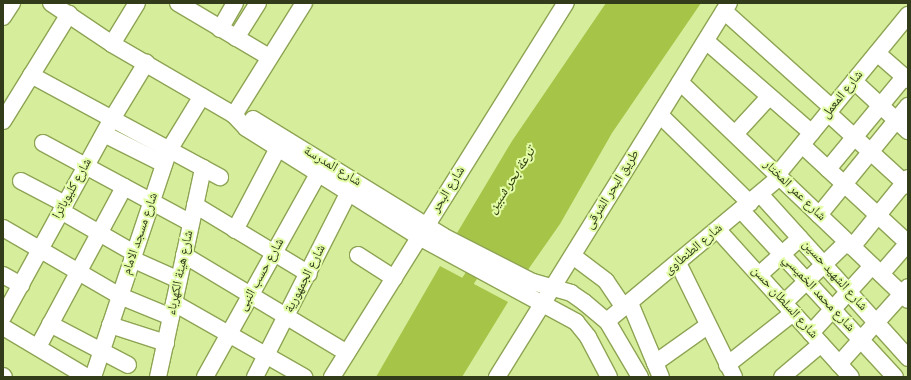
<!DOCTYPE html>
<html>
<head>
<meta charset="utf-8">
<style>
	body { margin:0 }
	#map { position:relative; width:911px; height:380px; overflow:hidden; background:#d6ee9b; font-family:Overpass,"Noto Naskh Arabic",sans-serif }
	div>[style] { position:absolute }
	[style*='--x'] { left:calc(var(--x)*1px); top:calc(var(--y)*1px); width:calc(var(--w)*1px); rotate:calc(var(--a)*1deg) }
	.water>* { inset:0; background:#a5c448 }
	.canal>* { height:13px; margin:-6.5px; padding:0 6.5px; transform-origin:6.5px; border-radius:6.5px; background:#a5c448 }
	.roads { filter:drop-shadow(1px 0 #8ea454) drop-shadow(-1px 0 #8ea454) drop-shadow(0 1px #8ea454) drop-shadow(0 -1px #8ea454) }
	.minor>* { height:16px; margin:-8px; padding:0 8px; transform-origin:8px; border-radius:8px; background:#fff }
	span { translate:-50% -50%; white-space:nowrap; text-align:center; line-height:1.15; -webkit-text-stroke:4px #e3fca8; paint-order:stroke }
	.street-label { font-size:13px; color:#323c1a }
	.water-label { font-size:14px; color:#303c09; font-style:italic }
	.frame { position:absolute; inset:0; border:4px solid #323c1a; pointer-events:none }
</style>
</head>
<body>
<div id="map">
	<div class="water">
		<div style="clip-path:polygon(606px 3px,701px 3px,612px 133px,560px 224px,525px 274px,457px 233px,512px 141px)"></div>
		<div style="clip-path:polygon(440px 266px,508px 302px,462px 377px,376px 377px)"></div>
	</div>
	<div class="canal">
		<div style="--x:458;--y:295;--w:40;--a:-57.1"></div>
	</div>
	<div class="roads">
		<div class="minor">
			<div style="--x:51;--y:3;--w:73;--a:33.9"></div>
			<div style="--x:112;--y:44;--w:141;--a:30.2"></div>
			<div style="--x:234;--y:115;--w:18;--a:47"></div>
			<div style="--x:246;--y:128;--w:204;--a:32.2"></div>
			<div style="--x:419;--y:237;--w:179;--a:28.4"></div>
			<div style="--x:576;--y:322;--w:19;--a:51"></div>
			<div style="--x:588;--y:337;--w:45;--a:62.3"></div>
			<div style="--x:178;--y:3;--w:106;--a:30.7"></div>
			<div style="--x:724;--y:11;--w:145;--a:41.9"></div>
			<div style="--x:3;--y:17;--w:17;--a:-57"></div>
			<div style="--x:220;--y:29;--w:30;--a:-60"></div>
			<div style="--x:236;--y:38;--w:41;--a:-57.8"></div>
			<div style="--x:706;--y:41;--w:140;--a:41"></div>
			<div style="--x:112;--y:44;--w:48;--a:-58.6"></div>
			<div style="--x:877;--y:53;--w:41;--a:41.1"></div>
			<div style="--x:31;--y:75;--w:215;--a:28.4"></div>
			<div style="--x:854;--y:81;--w:74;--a:42.8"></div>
			<div style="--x:680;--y:82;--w:315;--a:43.7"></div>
			<div style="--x:828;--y:113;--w:108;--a:42.4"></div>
			<div style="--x:234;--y:115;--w:132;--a:-58"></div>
			<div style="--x:660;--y:115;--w:126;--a:44.4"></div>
			<div style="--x:253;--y:119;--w:223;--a:31.6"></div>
			<div style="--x:443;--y:236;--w:101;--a:27.1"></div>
			<div style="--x:533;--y:282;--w:40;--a:16"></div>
			<div style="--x:571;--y:293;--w:16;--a:35"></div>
			<div style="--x:584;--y:302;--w:30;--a:40"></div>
			<div style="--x:607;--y:321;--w:65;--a:59.5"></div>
			<div style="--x:3;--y:121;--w:126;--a:-58.3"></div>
			<div style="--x:104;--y:134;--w:67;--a:26.6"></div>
			<div style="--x:735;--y:134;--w:50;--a:-47.4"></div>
			<div style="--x:43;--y:143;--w:168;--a:28.4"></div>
			<div style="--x:802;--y:145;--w:144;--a:42.8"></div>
			<div style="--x:828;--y:169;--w:119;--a:-50.4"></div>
			<div style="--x:777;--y:175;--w:207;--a:-50.7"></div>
			<div style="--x:21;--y:181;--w:50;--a:27.6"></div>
			<div style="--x:760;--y:194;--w:221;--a:47.9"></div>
			<div style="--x:195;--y:205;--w:133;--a:31.2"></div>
			<div style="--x:741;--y:210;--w:227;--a:47.3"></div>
			<div style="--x:61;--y:211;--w:84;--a:29.9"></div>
			<div style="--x:819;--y:215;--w:141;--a:-50.8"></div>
			<div style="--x:3;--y:228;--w:135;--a:30.2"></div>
			<div style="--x:120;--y:296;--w:55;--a:22.4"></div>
			<div style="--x:235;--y:230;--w:93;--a:-62.3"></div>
			<div style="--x:718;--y:230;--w:198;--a:47.9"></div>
			<div style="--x:852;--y:247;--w:89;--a:-50.9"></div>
			<div style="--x:184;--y:255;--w:190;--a:31"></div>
			<div style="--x:358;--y:255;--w:43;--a:32.6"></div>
			<div style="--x:573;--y:256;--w:41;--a:37.1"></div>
			<div style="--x:606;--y:281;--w:32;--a:56"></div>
			<div style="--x:132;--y:259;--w:51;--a:24.1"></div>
			<div style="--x:678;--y:263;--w:127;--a:63.8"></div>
			<div style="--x:881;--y:274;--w:41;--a:-48.9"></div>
			<div style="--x:3;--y:275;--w:21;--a:29"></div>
			<div style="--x:759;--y:275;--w:55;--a:-42.1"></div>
			<div style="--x:174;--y:303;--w:150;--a:29.6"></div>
			<div style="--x:630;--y:303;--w:80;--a:67.3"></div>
			<div style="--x:784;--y:303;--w:88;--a:-44.1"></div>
			<div style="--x:3;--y:317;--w:226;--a:-61.2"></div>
			<div style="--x:112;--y:119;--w:66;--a:-58.7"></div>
			<div style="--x:607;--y:321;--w:225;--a:-39.8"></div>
			<div style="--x:50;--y:324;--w:88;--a:27.7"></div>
			<div style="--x:110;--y:325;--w:59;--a:17.8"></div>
			<div style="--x:3;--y:327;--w:98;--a:30.8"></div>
			<div style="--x:811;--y:333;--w:91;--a:-47.7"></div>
			<div style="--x:38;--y:347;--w:182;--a:-61.7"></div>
			<div style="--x:655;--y:363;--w:64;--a:-35.4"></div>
			<div style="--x:839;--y:364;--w:103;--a:-48.1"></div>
			<div style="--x:727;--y:365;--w:84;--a:-38.2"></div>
			<div style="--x:3;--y:376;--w:1;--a:45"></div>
			<div style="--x:93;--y:377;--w:239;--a:-71.5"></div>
			<div style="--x:169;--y:150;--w:63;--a:-58.6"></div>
			<div style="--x:158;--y:377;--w:214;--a:-77.8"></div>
			<div style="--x:205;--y:377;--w:232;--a:-60.9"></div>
			<div style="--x:255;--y:377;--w:216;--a:-63.1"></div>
			<div style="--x:332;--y:377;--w:441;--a:-58"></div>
			<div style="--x:497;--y:377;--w:440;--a:-58.2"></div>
			<div style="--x:782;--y:377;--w:51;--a:-40.2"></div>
		</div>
	</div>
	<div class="street-label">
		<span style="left:843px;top:95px;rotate:-51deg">شارع المعمل</span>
		<span style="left:332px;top:167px;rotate:31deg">شارع المدرسة</span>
		<span style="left:73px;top:189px;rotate:-61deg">شارع كليوباترا</span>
		<span style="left:449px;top:190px;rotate:-58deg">شارع البحر</span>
		<span style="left:613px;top:190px;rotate:-58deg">طريق البحر الشرقى</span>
		<span style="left:794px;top:191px;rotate:44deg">شارع عمر المختار</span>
		<span style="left:141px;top:234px;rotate:-71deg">شارع مسجد الامام</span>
		<span style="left:694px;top:250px;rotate:-40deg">شارع الطنطاوى</span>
		<span style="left:181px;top:273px;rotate:-78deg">شارع هيئة الكهرباء</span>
		<span style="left:262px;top:275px;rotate:-61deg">شارع حسب النبى</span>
		<span style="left:834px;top:276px;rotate:48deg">شارع الشهيد حسين</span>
		<span style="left:306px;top:279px;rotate:-63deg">شارع الجمهورية</span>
		<span style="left:818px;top:294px;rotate:47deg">شارع محمد الخميسي</span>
		<span style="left:784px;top:303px;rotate:48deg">شارع السلطان حسن</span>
	</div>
	<div class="water-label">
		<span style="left:512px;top:181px;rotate:-57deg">ترعة بحر شبين</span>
	</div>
	<div class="frame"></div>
</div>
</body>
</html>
